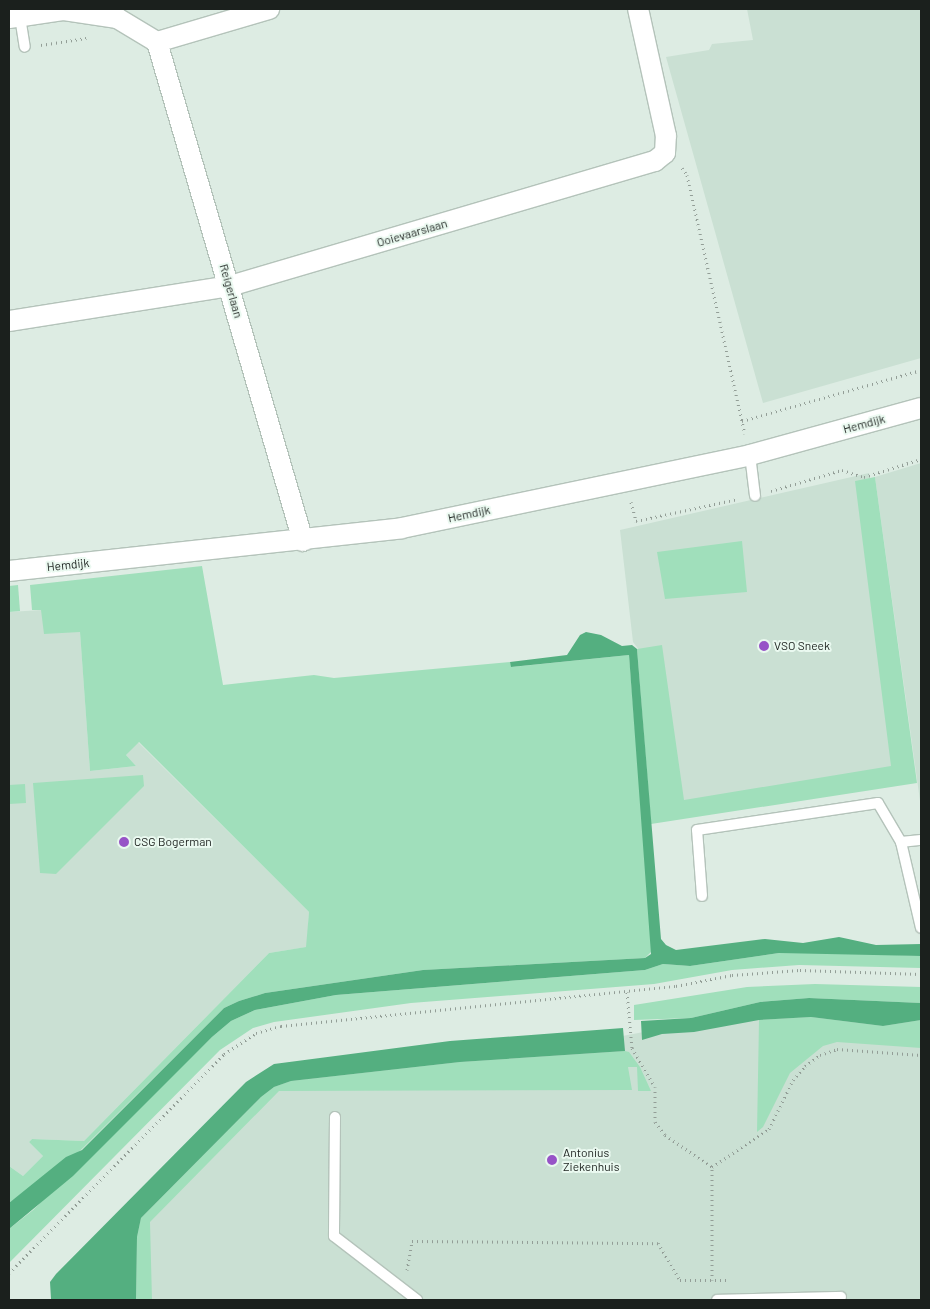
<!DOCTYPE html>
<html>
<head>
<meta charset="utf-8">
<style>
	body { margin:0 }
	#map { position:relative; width:930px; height:1309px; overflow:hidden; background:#ddece3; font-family:Barlow,sans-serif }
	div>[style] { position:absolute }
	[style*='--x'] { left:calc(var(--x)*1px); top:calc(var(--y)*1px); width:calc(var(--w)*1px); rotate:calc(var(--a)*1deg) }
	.built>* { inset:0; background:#cae0d3 }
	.green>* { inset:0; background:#a0dfbb }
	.water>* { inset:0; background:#54af80 }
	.path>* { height:3px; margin-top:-1.5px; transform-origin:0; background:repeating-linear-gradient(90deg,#939e97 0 1px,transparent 0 5px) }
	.roads { filter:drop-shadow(1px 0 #b4c3ba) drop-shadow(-1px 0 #b4c3ba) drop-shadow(0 1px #b4c3ba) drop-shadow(0 -1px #b4c3ba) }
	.lane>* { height:10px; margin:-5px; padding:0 5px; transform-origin:5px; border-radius:5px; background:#fff }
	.street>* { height:20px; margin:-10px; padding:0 10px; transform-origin:10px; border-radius:10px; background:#fff }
	.dots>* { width:14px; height:14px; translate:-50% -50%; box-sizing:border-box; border:2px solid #eaf9f0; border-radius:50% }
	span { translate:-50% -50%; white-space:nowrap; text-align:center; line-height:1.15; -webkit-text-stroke:4px #eaf9f0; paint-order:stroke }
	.street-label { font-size:12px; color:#1b201d }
	.poi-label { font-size:12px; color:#1b201d }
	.left { translate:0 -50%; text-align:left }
	.frame { position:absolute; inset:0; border:10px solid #1b201d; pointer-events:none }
</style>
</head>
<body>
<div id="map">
	<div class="built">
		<div style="clip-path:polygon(747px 9px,921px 9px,921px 358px,763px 403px,666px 57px,709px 50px,712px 44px,753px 40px)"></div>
		<div style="clip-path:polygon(921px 463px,921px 808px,875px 477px)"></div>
		<div style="clip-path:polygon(869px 473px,909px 777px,653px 821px,639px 650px,633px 642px,620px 530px)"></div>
		<div style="clip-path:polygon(41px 610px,80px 631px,90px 771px,136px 766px,126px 755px,138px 742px,309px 912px,307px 947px,269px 953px,84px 1141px,32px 1139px,29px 1142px,43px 1156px,23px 1176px,9px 1166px,9px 612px)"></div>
		<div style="clip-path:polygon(921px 1010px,921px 1300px,125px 1300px,125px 1219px,270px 1078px,617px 1037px,751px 1012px)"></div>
	</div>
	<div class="green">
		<div style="clip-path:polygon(875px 477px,917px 783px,651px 824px,637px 649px,662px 645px,684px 800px,891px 766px,855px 481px)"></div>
		<div style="clip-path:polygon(742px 541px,747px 592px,665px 599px,657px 552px)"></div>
		<div style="clip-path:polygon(202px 566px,223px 685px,314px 675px,334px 678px,510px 662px,512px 667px,629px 655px,653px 950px,645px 958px,423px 970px,265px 993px,239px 1001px,224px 1008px,81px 1150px,9px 1203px,9px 1166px,23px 1176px,43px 1156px,29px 1142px,32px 1139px,84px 1141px,269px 953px,306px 947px,309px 912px,139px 742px,126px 755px,136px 766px,90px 771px,80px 632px,44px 634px,41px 610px,32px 610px,30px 585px)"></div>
		<div style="clip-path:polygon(18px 585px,20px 611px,9px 612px,9px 586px)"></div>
		<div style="clip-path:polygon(143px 775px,144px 786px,56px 874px,40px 873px,33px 783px)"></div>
		<div style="clip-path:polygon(25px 784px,26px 803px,9px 804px,9px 785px)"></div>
		<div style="clip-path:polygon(822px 952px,921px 956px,921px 968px,799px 965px,732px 970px,654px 984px,411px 1003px,274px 1022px,253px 1028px,220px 1050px,9px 1263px,9px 1229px,33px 1210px,212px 1037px,231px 1021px,255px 1010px,336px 995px,645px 970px,663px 964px,690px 966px,779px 953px)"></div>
		<div style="clip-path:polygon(815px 984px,921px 987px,921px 1003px,809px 998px,760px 1002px,691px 1018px,634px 1020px,634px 1005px,747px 987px)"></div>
		<div style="clip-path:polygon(811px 1017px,883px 1026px,921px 1020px,921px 1048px,837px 1042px,823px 1046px,790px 1073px,763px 1127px,757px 1132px,759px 1020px)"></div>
		<div style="clip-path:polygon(625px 1051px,629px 1052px,640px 1067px,651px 1091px,638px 1091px,637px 1067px,628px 1067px,632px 1090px,279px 1091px,150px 1222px,152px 1300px,136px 1300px,137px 1237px,141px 1218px,261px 1097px,274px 1087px,291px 1081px,460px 1062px)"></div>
	</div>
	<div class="water">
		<div style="clip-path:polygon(586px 632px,601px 635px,622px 646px,632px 645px,637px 649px,661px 939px,666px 945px,676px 950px,765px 939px,803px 943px,839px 937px,876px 945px,921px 944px,921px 956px,779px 953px,690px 966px,663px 964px,645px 970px,336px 995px,255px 1010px,231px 1021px,212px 1037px,73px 1176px,9px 1229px,9px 1203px,66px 1157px,82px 1150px,224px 1008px,239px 1001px,265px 993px,423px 970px,645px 958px,651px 954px,629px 655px,511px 667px,510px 662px,567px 655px,580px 635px)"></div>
		<div style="clip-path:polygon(809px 998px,921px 1003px,921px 1020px,883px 1026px,811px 1017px,759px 1020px,694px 1032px,662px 1034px,642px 1040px,641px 1021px,691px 1018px,760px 1002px)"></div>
		<div style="clip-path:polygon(623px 1028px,625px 1051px,460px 1062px,291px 1081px,274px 1087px,261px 1097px,141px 1218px,137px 1237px,136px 1300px,51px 1299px,50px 1282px,56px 1274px,246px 1082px,274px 1064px,450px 1041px)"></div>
	</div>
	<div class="path">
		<div style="--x:41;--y:45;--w:46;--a:-8.8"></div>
		<div style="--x:682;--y:168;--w:9;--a:54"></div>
		<div style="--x:687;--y:175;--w:265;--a:77.4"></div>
		<div style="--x:742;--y:421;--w:186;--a:-15.9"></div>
		<div style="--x:771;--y:491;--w:74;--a:-16.5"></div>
		<div style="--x:842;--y:470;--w:23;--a:18"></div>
		<div style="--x:864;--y:477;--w:60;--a:-17.5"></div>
		<div style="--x:631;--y:502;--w:20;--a:75"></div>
		<div style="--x:636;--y:521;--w:104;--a:-12.2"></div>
		<div style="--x:627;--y:992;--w:56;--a:84.9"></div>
		<div style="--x:632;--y:1048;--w:45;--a:59.5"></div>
		<div style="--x:655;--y:1087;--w:35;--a:90"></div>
		<div style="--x:655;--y:1122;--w:16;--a:52"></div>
		<div style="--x:665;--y:1135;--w:57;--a:34.2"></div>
		<div style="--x:407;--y:1270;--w:29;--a:-80"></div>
		<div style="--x:412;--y:1241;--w:246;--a:0.5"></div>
		<div style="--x:658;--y:1243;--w:43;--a:59.3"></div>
		<div style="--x:680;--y:1280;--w:46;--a:0"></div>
		<div style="--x:9;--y:1273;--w:307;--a:-45.5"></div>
		<div style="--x:224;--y:1054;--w:38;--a:-33"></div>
		<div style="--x:256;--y:1033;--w:26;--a:-16"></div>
		<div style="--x:281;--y:1026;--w:397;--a:-5.8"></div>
		<div style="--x:676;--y:986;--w:57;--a:-11.1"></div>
		<div style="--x:732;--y:975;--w:68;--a:-4.2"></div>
		<div style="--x:800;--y:970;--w:121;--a:1.9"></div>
		<div style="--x:712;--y:1280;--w:113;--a:-90"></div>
		<div style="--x:712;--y:1167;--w:69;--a:-33.7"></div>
		<div style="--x:769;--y:1129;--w:55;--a:-63.9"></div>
		<div style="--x:793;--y:1080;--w:18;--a:-49"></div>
		<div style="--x:805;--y:1066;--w:19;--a:-36"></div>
		<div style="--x:820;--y:1055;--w:18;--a:-19"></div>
		<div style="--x:837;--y:1049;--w:84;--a:4.1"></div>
	</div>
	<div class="roads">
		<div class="lane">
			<div style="--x:20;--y:17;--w:30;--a:81"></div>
			<div style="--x:750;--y:455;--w:41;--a:83"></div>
			<div style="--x:901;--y:842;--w:20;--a:-6"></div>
			<div style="--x:702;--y:896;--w:66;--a:-94.3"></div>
			<div style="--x:697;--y:830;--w:183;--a:-8.5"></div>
			<div style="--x:878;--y:803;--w:45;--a:59.5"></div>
			<div style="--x:901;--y:842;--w:88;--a:76.9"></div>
			<div style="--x:335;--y:1117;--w:119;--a:90.5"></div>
			<div style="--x:334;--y:1236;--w:105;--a:37.6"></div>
			<div style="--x:717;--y:1300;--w:124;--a:-1.4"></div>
		</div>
		<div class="street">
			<div style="--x:9;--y:18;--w:56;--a:-8.3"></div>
			<div style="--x:64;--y:10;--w:54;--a:8.6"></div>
			<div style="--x:117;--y:18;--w:47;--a:31"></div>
			<div style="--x:157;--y:42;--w:117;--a:-16.4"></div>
			<div style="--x:157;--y:42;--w:520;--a:73.69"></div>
			<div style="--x:9;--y:321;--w:224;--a:-9"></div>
			<div style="--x:230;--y:286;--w:443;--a:-16.4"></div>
			<div style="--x:655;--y:161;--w:13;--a:-39"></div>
			<div style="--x:665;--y:153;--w:17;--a:-87"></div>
			<div style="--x:666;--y:136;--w:130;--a:-102.4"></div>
			<div style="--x:9;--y:571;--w:395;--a:-6.2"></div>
			<div style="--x:402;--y:528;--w:356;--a:-11.8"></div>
			<div style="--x:750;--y:455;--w:177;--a:-15.4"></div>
		</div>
	</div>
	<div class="dots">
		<div style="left:764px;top:646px;background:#9753c7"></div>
		<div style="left:124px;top:842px;background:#9753c7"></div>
		<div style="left:552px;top:1160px;background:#9753c7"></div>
	</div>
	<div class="street-label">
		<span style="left:412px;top:233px;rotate:-16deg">Ooievaarslaan</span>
		<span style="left:231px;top:291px;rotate:74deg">Reigerlaan</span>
		<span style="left:864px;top:424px;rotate:-15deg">Hemdijk</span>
		<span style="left:469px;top:514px;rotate:-12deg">Hemdijk</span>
		<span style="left:68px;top:565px;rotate:-6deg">Hemdijk</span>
	</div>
	<div class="poi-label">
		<span class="left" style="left:774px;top:646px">VSO Sneek</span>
		<span class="left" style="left:134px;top:842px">CSG Bogerman</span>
		<span class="left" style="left:563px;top:1160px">Antonius<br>Ziekenhuis</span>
	</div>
	<div class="frame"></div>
</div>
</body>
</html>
